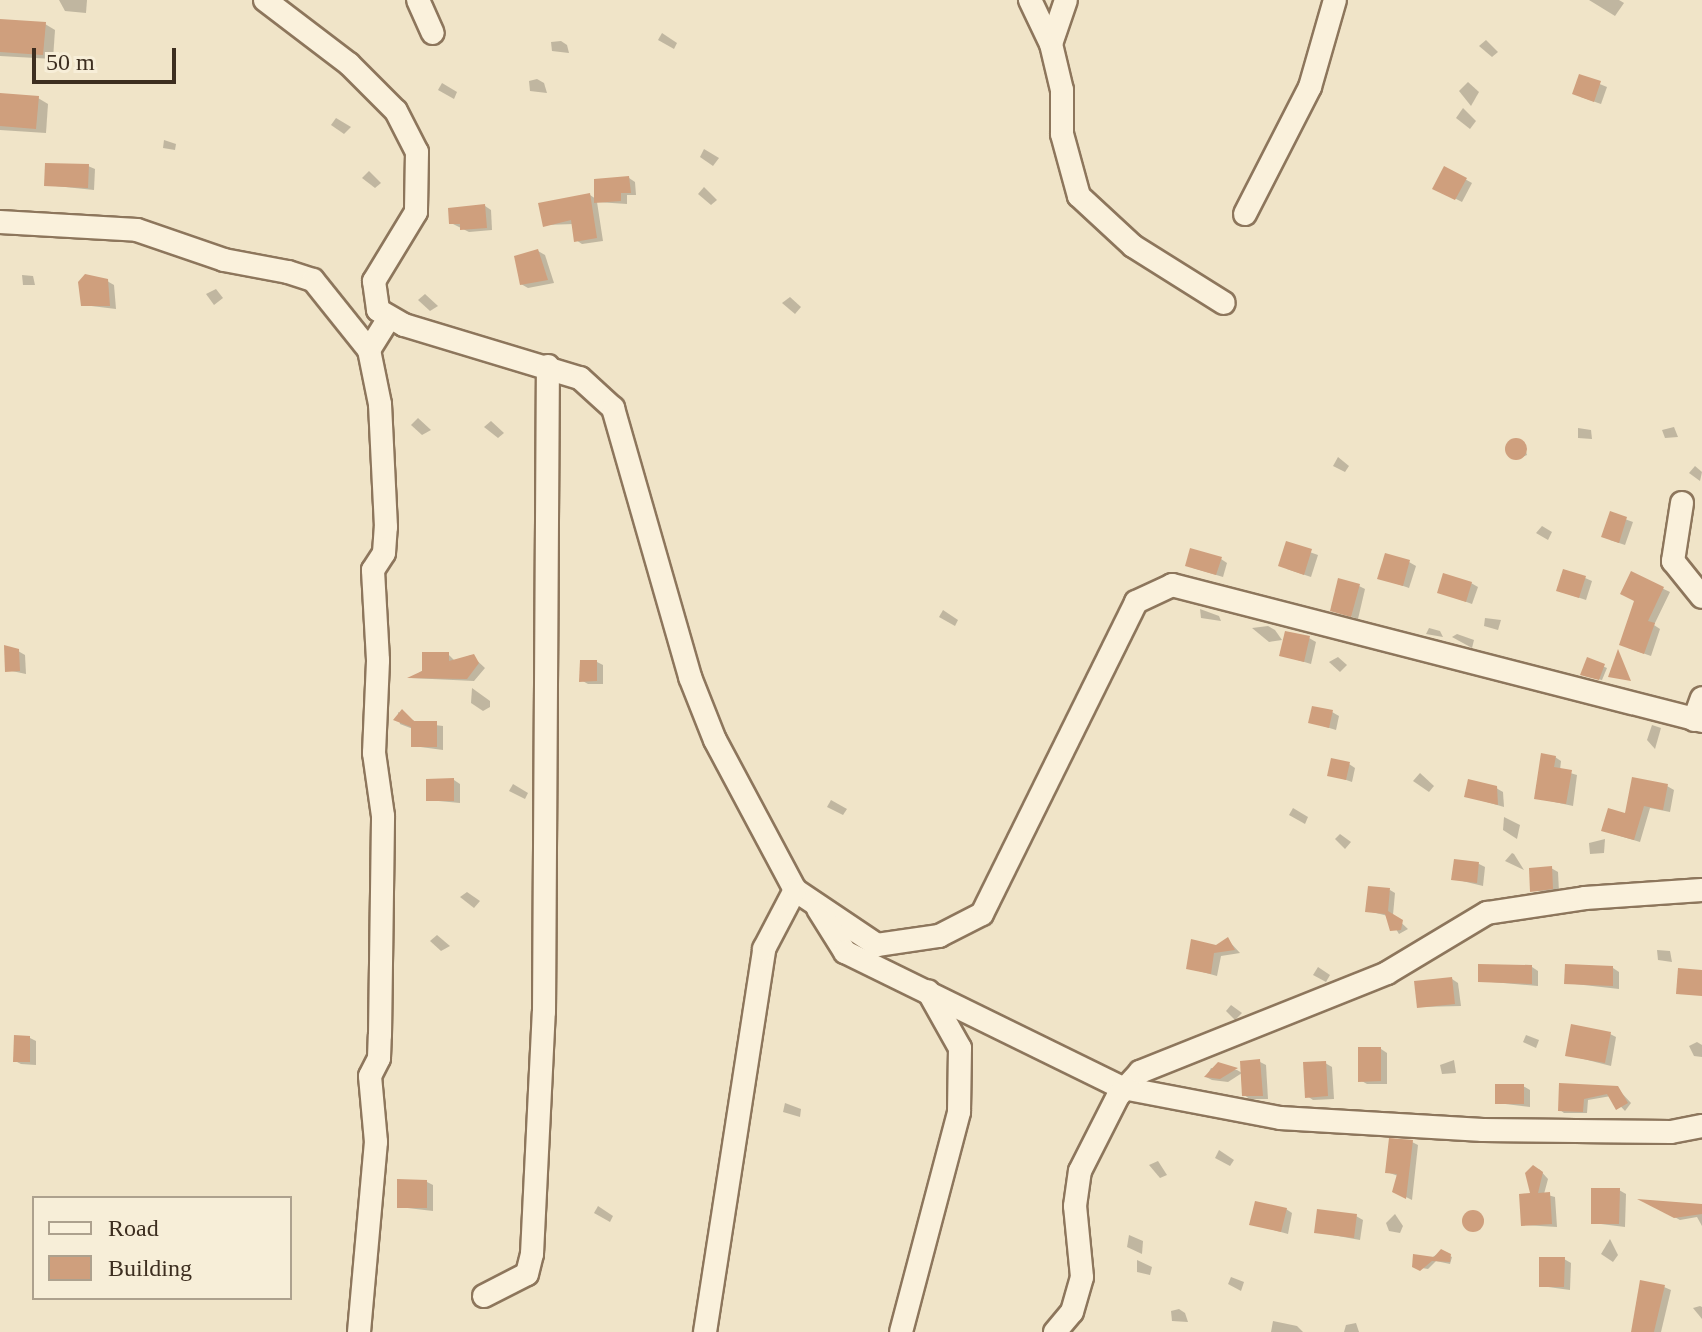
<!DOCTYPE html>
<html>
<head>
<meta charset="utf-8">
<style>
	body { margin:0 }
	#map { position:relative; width:1702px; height:1332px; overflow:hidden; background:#f0e4c8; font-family:Georgia,serif }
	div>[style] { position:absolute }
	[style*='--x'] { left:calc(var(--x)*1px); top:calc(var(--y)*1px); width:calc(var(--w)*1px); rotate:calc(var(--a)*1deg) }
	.shadow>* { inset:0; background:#0003 }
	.building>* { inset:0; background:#cf9f7d }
	.round { border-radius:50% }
	.roads { filter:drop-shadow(2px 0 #8d765c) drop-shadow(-2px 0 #8d765c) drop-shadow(0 2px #8d765c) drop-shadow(0 -2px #8d765c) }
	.minor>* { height:22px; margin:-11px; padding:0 11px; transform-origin:11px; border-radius:11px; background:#faf1dc }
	span { translate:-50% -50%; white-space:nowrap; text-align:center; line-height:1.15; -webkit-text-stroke:8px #f7eed8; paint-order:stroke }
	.legend { position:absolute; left:32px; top:1196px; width:260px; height:104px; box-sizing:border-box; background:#f7eed8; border:2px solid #ada18e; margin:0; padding:10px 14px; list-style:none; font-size:24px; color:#3d2e20 }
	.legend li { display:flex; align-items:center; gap:16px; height:40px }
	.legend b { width:40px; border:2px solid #ada18e }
	.scale { position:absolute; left:32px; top:48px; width:144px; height:36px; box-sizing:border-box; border:4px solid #3d2e20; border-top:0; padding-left:10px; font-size:24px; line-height:28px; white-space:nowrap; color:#3d2e20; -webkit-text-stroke:6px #f7eed8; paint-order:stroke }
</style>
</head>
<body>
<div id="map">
	<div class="shadow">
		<div style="clip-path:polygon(59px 0,87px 0,86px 13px,65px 11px)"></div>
		<div style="clip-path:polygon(1589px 0,1619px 0,1624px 3px,1615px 16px)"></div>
		<div style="clip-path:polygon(0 21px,45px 24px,55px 30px,53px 59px,0 56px)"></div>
		<div style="clip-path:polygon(662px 33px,677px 43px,674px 49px,658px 40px)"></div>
		<div style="clip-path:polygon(1486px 40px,1498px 52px,1492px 57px,1479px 46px)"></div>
		<div style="clip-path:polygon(561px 41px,567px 45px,569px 53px,552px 51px,551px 42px)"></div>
		<div style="clip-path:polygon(1580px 76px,1607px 87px,1601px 104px,1581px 97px)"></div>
		<div style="clip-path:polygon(537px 79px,544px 83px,547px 93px,530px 91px,529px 81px)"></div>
		<div style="clip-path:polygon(1468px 82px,1479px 92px,1471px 106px,1459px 91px)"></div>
		<div style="clip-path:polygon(442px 83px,457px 92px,454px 99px,438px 90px)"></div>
		<div style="clip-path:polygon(0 95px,38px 98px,48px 104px,46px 133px,0 130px)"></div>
		<div style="clip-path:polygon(1463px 108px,1476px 121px,1470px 129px,1456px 118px)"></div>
		<div style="clip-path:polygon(336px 118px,351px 127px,344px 134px,331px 125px)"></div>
		<div style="clip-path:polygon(164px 140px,176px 144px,175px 150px,163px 148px)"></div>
		<div style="clip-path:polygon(704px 149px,719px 158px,713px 166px,700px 157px)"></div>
		<div style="clip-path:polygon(88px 166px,95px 169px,94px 190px,46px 185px)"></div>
		<div style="clip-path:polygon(1445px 168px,1472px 183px,1462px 202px,1435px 188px)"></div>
		<div style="clip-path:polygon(369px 171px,381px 183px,375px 188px,362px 178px)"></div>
		<div style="clip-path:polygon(629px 178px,635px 182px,636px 195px,627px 195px,627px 204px,597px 202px,603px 241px,582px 244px,576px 240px,574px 224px,545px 225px,590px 195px,596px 199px)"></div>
		<div style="clip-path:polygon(704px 187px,717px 200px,711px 205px,698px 194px)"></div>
		<div style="clip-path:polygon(485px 206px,491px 210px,492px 230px,469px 232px,451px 223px)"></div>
		<div style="clip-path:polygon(538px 251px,545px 255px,554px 283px,528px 288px,521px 284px)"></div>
		<div style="clip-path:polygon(22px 275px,33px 276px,35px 285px,23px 285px)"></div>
		<div style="clip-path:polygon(107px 281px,114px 285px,116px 309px,83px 305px)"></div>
		<div style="clip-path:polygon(216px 289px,223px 298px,214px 305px,206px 294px)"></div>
		<div style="clip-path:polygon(425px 294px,438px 306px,430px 311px,418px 300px)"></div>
		<div style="clip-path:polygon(790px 297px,801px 307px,795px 314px,782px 303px)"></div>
		<div style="clip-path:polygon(418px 418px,431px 430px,422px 435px,411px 425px)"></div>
		<div style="clip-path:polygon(491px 421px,504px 433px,498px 438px,484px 427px)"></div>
		<div style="clip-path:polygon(1674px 427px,1678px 437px,1665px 438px,1662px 430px)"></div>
		<div style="clip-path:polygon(1578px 428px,1591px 430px,1592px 439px,1578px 438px)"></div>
		<div style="clip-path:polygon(1523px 443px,1527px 455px,1517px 459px,1509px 446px)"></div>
		<div style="clip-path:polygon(1338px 457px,1349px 466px,1345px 472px,1333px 466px)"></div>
		<div style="clip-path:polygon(1695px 466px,1702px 472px,1700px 481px,1689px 473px)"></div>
		<div style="clip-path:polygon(1611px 514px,1633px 522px,1625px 545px,1610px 540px)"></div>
		<div style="clip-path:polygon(1542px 526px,1552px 532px,1548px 540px,1536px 533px)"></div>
		<div style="clip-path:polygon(1287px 544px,1318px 555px,1311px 577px,1287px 569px)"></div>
		<div style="clip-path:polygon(1221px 559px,1227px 563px,1223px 577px,1193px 568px)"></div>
		<div style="clip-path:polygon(1409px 562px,1416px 566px,1409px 588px,1380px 578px)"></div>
		<div style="clip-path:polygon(1632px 574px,1670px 592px,1654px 625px,1660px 629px,1651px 656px,1628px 648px,1637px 600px)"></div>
		<div style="clip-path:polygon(1585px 578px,1592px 581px,1586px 600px,1565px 593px)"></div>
		<div style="clip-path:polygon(1471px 583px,1478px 587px,1472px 604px,1439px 592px)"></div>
		<div style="clip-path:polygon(1359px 586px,1365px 589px,1358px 619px,1332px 610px)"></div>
		<div style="clip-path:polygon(1200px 609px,1219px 616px,1221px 621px,1201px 618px)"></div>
		<div style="clip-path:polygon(943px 610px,958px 620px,955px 626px,939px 617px)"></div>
		<div style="clip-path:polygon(1485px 618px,1501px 620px,1498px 630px,1484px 626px)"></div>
		<div style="clip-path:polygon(1268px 626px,1275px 630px,1282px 640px,1269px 642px,1252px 628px)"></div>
		<div style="clip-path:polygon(1429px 628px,1440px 631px,1443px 637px,1426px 634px)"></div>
		<div style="clip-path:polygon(1457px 634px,1474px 640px,1472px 648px,1452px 637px)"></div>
		<div style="clip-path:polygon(1309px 638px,1316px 642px,1311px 664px,1281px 655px)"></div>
		<div style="clip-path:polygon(18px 651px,25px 655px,26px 674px,7px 670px)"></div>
		<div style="clip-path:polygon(448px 654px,455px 661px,471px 655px,485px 668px,474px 681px,411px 678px)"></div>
		<div style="clip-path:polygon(1338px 657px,1347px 665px,1340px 672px,1329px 662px)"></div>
		<div style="clip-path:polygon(1588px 660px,1607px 668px,1602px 680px,1585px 676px)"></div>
		<div style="clip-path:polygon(597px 662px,603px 665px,603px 684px,588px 684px,581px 680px)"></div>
		<div style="clip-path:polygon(472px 688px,490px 701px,490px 707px,483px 711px,471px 703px)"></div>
		<div style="clip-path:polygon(398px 712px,418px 723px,443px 726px,443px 750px,413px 746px,413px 729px,400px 724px)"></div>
		<div style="clip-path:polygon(1332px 712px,1339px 716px,1336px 730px,1310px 722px)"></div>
		<div style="clip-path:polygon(1652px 725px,1661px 728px,1655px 749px,1647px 740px)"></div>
		<div style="clip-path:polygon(1555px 757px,1561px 761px,1560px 770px,1577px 775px,1573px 806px,1536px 798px)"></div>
		<div style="clip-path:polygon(1349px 764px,1355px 768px,1352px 782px,1329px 774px)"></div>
		<div style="clip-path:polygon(1420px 773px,1434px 786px,1429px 792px,1413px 781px)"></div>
		<div style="clip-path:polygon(454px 780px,460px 784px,460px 803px,428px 800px)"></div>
		<div style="clip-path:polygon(513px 784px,528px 793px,525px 799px,509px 791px)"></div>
		<div style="clip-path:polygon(1667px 786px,1674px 790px,1670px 812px,1650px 808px,1640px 842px,1610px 833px)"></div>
		<div style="clip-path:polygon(1496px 788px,1503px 792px,1504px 807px,1466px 796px)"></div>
		<div style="clip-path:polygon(831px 800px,847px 809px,843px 815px,827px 807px)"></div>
		<div style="clip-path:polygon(1293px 808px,1308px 817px,1305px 824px,1289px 815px)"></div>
		<div style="clip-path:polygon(1504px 817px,1520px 825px,1517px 839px,1503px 830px)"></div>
		<div style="clip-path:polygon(1340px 834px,1351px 842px,1345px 849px,1335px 839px)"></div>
		<div style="clip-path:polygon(1605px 839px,1604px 853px,1590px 854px,1589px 843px)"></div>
		<div style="clip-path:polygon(1512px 853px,1514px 854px,1524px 870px,1505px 861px)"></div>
		<div style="clip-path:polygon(1479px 864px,1485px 867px,1483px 886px,1454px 879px)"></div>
		<div style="clip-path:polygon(1551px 868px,1558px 872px,1559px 892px,1532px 891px)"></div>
		<div style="clip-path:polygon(1390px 890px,1395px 893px,1393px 915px,1408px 929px,1399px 934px,1388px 916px,1368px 911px)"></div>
		<div style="clip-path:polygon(467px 892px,480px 901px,474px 908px,460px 897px)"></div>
		<div style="clip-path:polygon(437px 935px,450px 946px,441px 951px,430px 941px)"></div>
		<div style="clip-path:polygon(1228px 940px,1240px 953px,1221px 956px,1217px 976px,1188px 968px)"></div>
		<div style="clip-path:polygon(1657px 950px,1670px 951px,1672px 962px,1658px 960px)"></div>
		<div style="clip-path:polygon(1318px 967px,1330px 975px,1326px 982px,1313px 975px)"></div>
		<div style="clip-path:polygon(1532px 967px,1538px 971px,1538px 986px,1480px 981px)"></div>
		<div style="clip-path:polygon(1613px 968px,1619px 972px,1619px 989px,1566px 983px)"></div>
		<div style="clip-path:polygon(1452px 979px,1458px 983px,1461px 1006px,1419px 1007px)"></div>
		<div style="clip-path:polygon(1231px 1005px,1242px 1013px,1235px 1020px,1226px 1011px)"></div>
		<div style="clip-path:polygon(1610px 1034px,1616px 1037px,1611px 1066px,1568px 1055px)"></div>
		<div style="clip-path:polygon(1526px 1035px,1539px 1040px,1536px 1048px,1523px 1042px)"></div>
		<div style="clip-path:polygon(30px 1038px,36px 1041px,36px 1065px,21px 1064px,15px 1061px)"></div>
		<div style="clip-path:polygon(1697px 1042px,1702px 1045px,1702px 1057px,1694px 1056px,1689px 1046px)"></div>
		<div style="clip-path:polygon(1381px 1049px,1387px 1053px,1387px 1084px,1367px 1084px,1360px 1080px)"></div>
		<div style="clip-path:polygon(1454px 1060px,1456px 1073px,1442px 1074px,1440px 1065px)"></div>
		<div style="clip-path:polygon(1260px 1062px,1266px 1065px,1268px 1099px,1250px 1099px,1244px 1095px)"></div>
		<div style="clip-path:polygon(1325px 1063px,1332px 1067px,1334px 1099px,1313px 1100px,1307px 1096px)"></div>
		<div style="clip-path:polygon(1211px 1068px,1237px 1070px,1242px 1073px,1228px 1082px,1212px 1080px,1206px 1077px)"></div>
		<div style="clip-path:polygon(1561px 1085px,1617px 1088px,1631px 1103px,1625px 1111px,1611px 1096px,1588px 1100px,1587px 1113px,1564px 1113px,1560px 1110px)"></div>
		<div style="clip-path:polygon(1523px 1086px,1530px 1090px,1530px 1107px,1497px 1103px)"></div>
		<div style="clip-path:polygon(785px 1103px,801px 1109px,800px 1117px,783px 1112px)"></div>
		<div style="clip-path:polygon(1412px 1142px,1418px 1145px,1412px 1200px,1394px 1191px,1398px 1176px,1387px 1172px)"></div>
		<div style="clip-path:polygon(1219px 1150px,1234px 1160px,1230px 1166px,1215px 1158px)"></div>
		<div style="clip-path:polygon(1158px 1161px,1167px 1175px,1160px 1178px,1149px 1165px)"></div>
		<div style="clip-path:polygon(1539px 1169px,1548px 1179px,1544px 1194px,1555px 1197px,1557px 1227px,1523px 1225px)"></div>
		<div style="clip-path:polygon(427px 1182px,433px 1185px,433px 1211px,399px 1207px)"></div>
		<div style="clip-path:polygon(1619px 1190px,1626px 1194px,1625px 1227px,1593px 1223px)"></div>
		<div style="clip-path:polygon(1645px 1201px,1702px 1208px,1702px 1226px,1697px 1217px,1680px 1220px)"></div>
		<div style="clip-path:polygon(598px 1206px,613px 1216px,610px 1222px,594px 1213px)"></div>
		<div style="clip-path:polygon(1286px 1209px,1292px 1213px,1288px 1234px,1252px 1224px)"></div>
		<div style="clip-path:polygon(1472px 1213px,1484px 1219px,1480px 1230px,1466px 1223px)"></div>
		<div style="clip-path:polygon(1395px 1214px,1403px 1226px,1400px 1233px,1389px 1231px,1386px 1223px)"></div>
		<div style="clip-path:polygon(1356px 1216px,1363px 1220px,1360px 1240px,1316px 1232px)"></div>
		<div style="clip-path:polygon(1129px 1235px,1143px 1241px,1142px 1254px,1127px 1247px)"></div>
		<div style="clip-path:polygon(1610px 1239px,1618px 1255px,1613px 1262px,1601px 1254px)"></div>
		<div style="clip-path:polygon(1441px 1252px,1452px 1257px,1450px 1264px,1436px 1261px,1428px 1269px,1416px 1267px)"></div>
		<div style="clip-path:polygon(1564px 1259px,1571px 1263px,1570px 1290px,1541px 1286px)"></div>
		<div style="clip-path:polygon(1137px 1260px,1152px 1267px,1150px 1275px,1137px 1272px)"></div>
		<div style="clip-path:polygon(1231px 1277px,1244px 1282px,1241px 1291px,1228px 1284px)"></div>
		<div style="clip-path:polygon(1664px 1287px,1671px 1290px,1661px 1332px,1633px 1332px)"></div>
		<div style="clip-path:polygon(1700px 1306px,1702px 1307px,1702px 1319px,1693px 1308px)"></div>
		<div style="clip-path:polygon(1179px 1309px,1185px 1313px,1188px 1322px,1172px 1321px,1171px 1311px)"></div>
		<div style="clip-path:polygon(1273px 1321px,1297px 1326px,1303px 1332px,1271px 1332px)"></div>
		<div style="clip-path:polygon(1356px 1323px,1359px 1332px,1344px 1332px,1346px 1325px)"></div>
	</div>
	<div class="building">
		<div style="clip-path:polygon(0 19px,46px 22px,43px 55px,0 52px)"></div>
		<div style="clip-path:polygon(1579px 74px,1601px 81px,1594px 102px,1572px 94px)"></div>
		<div style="clip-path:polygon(0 93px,39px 96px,36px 129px,0 126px)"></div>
		<div style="clip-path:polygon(45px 163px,89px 164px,88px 188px,44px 186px)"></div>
		<div style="clip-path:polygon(1444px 166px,1467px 178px,1455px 200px,1432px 189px)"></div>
		<div style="clip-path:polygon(629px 176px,631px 193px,621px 193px,621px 201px,594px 203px,594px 179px)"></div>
		<div style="clip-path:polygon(590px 193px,597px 238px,574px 242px,571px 220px,543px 227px,538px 203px)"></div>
		<div style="clip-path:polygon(485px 204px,487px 228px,460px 230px,460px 224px,449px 224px,448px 208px)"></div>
		<div style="clip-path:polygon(538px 249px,548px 280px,520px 285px,514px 256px)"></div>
		<div style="clip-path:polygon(85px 274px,108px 279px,110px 306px,81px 306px,78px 282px)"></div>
		<div class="round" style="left:1505px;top:438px;width:22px;height:22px"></div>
		<div style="clip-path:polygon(1610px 511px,1627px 517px,1619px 543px,1601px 537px)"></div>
		<div style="clip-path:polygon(1286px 541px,1312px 549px,1304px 575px,1278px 566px)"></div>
		<div style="clip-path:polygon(1190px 548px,1222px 557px,1216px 575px,1185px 566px)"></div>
		<div style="clip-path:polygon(1385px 553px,1410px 560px,1403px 586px,1377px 579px)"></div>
		<div style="clip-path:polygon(1563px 569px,1586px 576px,1579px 598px,1556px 591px)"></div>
		<div style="clip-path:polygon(1631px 571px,1664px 587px,1648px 621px,1655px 623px,1644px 654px,1619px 645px,1634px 601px,1620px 594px)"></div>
		<div style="clip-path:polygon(1443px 573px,1472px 582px,1466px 602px,1437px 593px)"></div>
		<div style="clip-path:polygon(1338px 578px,1360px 584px,1351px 617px,1330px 611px)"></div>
		<div style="clip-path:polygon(1285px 631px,1310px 636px,1304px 662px,1279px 656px)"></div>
		<div style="clip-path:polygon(4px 645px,19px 649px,20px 671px,5px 672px)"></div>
		<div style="clip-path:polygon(1618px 649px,1631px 681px,1608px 677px)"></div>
		<div style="clip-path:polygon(422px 652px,449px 652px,449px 661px,474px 654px,479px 663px,467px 679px,407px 678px,422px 671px)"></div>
		<div style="clip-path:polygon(1587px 657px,1605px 664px,1599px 680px,1580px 675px)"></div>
		<div style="clip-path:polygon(580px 660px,597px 660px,597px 681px,579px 682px)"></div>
		<div style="clip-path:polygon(1312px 706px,1333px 710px,1329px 728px,1308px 723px)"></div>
		<div style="clip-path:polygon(402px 709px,414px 721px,437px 721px,437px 747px,411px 747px,411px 727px,393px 720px)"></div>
		<div style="clip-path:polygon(1541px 753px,1556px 756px,1554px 767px,1572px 770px,1566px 804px,1534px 799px)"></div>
		<div style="clip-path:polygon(1331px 758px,1350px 762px,1346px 780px,1327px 776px)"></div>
		<div style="clip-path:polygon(1632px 777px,1668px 784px,1663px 810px,1644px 806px,1634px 840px,1601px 831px,1608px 808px,1625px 813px)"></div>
		<div style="clip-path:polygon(454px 778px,454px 801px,426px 801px,426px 779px)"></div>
		<div style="clip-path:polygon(1468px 779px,1497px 786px,1498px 805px,1464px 797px)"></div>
		<div style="clip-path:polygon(1454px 859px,1479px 862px,1477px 883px,1451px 880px)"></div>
		<div style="clip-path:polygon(1552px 866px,1553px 889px,1530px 892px,1529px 868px)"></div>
		<div style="clip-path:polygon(1368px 886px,1390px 888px,1388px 911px,1403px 920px,1401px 930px,1390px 931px,1385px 914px,1365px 912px)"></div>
		<div style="clip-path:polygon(1228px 937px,1235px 950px,1214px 953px,1211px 974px,1186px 969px,1191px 939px,1216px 945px)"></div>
		<div style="clip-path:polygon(1478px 964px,1532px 965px,1532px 984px,1478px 982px)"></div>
		<div style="clip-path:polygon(1565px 964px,1613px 966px,1613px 986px,1564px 984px)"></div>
		<div style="clip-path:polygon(1678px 968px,1702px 970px,1702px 996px,1676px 994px)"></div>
		<div style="clip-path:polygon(1452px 977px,1455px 1004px,1417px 1008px,1414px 981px)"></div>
		<div style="clip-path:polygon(1571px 1024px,1611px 1032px,1605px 1063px,1565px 1056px)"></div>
		<div style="clip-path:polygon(14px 1035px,30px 1036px,30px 1062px,13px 1062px)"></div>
		<div style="clip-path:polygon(1358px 1047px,1381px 1047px,1381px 1081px,1358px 1082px)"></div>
		<div style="clip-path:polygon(1260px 1059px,1263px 1096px,1242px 1096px,1240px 1061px)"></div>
		<div style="clip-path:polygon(1326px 1061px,1328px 1096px,1305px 1098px,1303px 1062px)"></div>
		<div style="clip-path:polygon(1218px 1062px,1238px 1068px,1220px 1079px,1204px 1077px)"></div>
		<div style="clip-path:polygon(1559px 1083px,1618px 1086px,1628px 1103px,1616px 1110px,1607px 1094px,1584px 1099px,1583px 1112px,1558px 1111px)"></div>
		<div style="clip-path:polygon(1495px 1084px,1524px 1084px,1524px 1104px,1495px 1104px)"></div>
		<div style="clip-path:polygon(1389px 1138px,1413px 1140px,1406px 1199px,1392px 1192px,1397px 1174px,1385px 1173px)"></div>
		<div style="clip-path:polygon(1533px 1165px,1543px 1172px,1538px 1193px,1550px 1192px,1552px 1224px,1521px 1226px,1519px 1194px,1530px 1193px,1525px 1173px)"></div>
		<div style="clip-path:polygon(397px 1179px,427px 1180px,427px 1208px,397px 1208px)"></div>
		<div style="clip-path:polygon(1591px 1188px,1620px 1188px,1619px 1224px,1591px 1224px)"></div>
		<div style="clip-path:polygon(1637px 1199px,1702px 1204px,1702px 1214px,1674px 1218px)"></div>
		<div style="clip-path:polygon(1255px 1201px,1287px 1208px,1281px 1232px,1249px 1225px)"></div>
		<div style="clip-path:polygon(1317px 1209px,1357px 1214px,1354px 1238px,1314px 1233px)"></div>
		<div class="round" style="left:1462px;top:1210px;width:22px;height:22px"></div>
		<div style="clip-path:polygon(1441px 1249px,1451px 1254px,1450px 1262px,1432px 1261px,1420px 1271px,1412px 1267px,1413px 1254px,1434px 1257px)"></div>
		<div style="clip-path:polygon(1539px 1257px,1565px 1257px,1564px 1287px,1539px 1287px)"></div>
		<div style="clip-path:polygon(1640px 1280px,1665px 1285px,1654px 1332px,1631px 1332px)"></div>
	</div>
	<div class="roads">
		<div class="minor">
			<div style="--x:265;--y:0;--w:106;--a:37.3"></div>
			<div style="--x:349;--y:64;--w:66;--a:45"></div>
			<div style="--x:396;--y:111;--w:46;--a:62.9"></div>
			<div style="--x:417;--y:152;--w:60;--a:91"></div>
			<div style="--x:416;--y:212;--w:81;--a:121.3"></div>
			<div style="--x:374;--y:281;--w:29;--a:82"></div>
			<div style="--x:378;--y:310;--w:30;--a:30"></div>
			<div style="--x:404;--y:325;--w:184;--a:16.8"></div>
			<div style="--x:580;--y:378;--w:45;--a:42.3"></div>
			<div style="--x:613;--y:408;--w:280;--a:74"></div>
			<div style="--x:690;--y:677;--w:68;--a:68.4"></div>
			<div style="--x:715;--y:740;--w:170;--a:61.9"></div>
			<div style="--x:795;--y:890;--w:99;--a:33.9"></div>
			<div style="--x:877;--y:945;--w:63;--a:-8.3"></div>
			<div style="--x:939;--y:936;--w:48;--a:-27.1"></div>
			<div style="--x:982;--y:914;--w:348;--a:-63.7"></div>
			<div style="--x:1136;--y:602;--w:40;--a:-25"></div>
			<div style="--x:1172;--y:585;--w:547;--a:14.39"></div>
			<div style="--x:418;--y:0;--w:36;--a:66"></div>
			<div style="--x:1030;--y:0;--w:49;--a:64.5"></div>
			<div style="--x:1066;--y:0;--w:46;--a:108.8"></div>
			<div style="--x:1051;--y:44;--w:47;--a:76.6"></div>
			<div style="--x:1062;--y:90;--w:44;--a:90"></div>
			<div style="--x:1062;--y:134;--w:64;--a:74.7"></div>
			<div style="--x:1079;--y:196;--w:74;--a:42.8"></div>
			<div style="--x:1133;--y:246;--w:107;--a:32.1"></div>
			<div style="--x:1245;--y:214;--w:143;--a:-62.9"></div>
			<div style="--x:1310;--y:87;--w:91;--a:-74"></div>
			<div style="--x:0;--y:222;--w:137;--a:3.3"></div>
			<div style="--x:137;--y:230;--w:92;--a:19"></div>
			<div style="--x:224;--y:260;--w:65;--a:10.6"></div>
			<div style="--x:288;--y:272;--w:26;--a:18"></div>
			<div style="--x:313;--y:280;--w:90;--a:51.3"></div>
			<div style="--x:1682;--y:503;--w:59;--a:98.8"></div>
			<div style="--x:1673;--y:561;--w:46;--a:51.1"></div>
			<div style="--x:1694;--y:720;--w:23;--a:-70"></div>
			<div style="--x:818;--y:909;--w:51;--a:57.9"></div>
			<div style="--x:845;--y:952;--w:309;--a:26.1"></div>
			<div style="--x:1123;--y:1088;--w:160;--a:10.8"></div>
			<div style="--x:1280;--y:1118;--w:203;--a:3.4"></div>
			<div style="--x:1483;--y:1130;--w:188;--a:0.6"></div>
			<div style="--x:1671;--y:1132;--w:32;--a:-11"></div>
			<div style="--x:484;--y:1296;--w:48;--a:-27.1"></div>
			<div style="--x:527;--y:1274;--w:21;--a:-76"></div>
			<div style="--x:532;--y:1254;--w:242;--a:-87.2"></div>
			<div style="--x:544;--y:1012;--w:646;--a:-89.65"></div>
			<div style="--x:359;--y:1332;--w:191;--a:-84.9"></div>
			<div style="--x:376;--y:1142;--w:66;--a:-95.2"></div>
			<div style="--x:370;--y:1076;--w:20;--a:-63"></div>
			<div style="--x:379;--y:1058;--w:23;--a:-88"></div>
			<div style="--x:380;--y:1035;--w:219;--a:-89.2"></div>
			<div style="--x:383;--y:816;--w:64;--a:-98.1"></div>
			<div style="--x:374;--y:753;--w:93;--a:-87.5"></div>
			<div style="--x:378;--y:660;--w:90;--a:-93.2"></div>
			<div style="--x:373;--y:570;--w:20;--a:-57"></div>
			<div style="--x:384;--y:553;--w:26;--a:-86"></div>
			<div style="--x:386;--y:527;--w:123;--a:-92.8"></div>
			<div style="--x:380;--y:404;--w:55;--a:-101.5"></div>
			<div style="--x:369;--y:350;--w:38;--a:-58"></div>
			<div style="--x:705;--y:1332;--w:388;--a:-81.2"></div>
			<div style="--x:764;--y:949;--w:67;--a:-62.3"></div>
			<div style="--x:901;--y:1332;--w:228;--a:-75.2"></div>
			<div style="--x:959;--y:1112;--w:64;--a:-89.1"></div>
			<div style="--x:960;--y:1048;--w:65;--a:-119.3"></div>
			<div style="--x:1055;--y:1332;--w:26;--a:-50"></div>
			<div style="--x:1072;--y:1312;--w:36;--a:-74"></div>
			<div style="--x:1082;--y:1277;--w:71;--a:-95.6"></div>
			<div style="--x:1075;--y:1206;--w:35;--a:-82"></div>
			<div style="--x:1080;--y:1171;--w:84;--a:-63.1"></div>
			<div style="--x:1118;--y:1096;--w:33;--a:-47"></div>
			<div style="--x:1140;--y:1072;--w:266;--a:-21.8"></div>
			<div style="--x:1387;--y:973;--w:117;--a:-31"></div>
			<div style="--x:1487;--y:913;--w:99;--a:-8.7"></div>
			<div style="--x:1585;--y:898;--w:117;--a:-3.9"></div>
		</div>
	</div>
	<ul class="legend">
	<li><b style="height:10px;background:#faf1dc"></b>Road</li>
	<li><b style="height:22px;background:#cf9f7d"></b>Building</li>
	</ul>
	<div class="scale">50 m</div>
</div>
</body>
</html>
